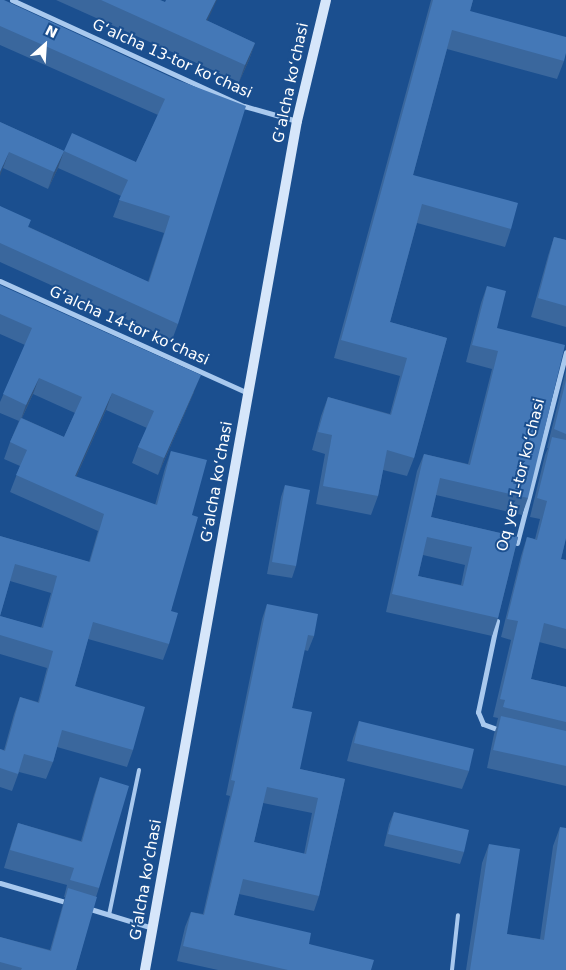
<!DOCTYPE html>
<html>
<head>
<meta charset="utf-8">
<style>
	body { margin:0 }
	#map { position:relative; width:566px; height:970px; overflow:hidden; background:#1b4f8f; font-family:"DejaVu Sans",sans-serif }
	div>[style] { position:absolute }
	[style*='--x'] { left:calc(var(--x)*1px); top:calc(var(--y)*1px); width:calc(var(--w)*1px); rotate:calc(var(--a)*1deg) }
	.lane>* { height:4px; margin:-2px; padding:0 2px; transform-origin:2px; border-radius:2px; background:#a9c9ee }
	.street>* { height:5px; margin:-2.5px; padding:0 2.5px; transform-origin:2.5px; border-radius:2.5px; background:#a9c9ee }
	.secondary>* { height:10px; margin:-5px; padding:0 5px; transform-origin:5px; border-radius:5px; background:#d6e6fa }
	.wall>* { inset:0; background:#3a679d }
	.shaded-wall>* { inset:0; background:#305480 }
	.building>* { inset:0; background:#4478b7 }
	span { translate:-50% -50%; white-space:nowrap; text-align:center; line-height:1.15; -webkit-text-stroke:4px #1b4f8f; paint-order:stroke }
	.street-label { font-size:15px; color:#fff }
	.north { position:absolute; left:20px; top:20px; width:50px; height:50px; -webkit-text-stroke:4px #1b4f8f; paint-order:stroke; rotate:26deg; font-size:14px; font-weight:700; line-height:20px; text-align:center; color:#fff }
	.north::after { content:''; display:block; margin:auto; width:18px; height:22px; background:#fff; clip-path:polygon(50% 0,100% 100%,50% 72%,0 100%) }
</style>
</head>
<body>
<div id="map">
	<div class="lane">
		<div style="--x:109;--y:915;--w:148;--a:-78.3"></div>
		<div style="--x:452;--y:970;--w:55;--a:-83.8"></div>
	</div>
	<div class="street">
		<div style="--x:12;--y:0;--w:255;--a:24.6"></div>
		<div style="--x:244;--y:106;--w:55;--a:15.8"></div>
		<div style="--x:0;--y:281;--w:272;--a:24.3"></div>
		<div style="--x:517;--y:543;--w:197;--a:-75.6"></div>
		<div style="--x:497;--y:621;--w:93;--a:101.8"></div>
		<div style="--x:478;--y:712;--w:13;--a:67"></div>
		<div style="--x:483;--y:724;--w:20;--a:20"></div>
		<div style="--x:0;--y:883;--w:72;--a:16.2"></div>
		<div style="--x:87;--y:908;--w:69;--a:16.9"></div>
	</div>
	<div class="secondary">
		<div style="--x:145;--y:970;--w:862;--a:-79.85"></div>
		<div style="--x:297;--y:121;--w:124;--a:-76.5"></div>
	</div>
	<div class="wall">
		<div style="clip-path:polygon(0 0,175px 79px,178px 324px,172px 340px,0 262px,0 206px,29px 227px,148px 282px,164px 233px,113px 217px,121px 196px,58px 168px,48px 189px,3px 168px,0 122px,64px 151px,136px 162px,158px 115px,0 45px)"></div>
		<div style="clip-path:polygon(56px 0,160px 0,208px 21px,255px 43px,249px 60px,239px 82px)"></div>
		<div style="clip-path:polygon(431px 0,473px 0,470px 11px,564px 61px,557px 79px,447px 49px,413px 175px,511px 229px,505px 247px,417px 223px,390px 322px,447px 338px,414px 458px,407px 476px,383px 470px,378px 496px,371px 515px,316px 504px,325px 454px,312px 450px,321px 416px,328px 397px,390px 414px,400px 376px,334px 358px)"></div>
		<div style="clip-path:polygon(554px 237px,566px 240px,566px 327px,531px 317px,548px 256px)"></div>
		<div style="clip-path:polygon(evenodd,0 285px,194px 392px,158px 475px,132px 463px,138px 447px,147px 428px,106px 410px,76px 477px,155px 505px,165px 468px,171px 451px,192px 515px,171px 611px,169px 644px,163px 660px,88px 639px,75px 686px,133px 750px,127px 767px,57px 747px,53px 762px,46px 779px,19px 772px,12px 791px,0 787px,0 749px,4px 750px,14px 714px,20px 697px,38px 702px,47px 668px,0 654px,0 536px,89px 562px,98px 531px,10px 492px,20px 466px,4px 459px,10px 442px,19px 421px,0 413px,0 402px,25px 345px,0 334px,0 285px,33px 394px,75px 413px,64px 437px,22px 418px,33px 394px,0 285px,10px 581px,51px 593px,41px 628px,0 616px,10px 581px)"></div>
		<div style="clip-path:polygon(evenodd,487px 286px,497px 328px,528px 498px,522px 515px,436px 495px,431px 517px,518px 537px,498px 618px,492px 636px,386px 612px,417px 471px,424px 454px,468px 464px,492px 369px,466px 362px,481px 303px,487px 286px,423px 555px,465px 565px,461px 585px,418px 576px,423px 555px)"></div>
		<div style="clip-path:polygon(566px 370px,566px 538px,561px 559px,566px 560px,566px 649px,539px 642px,531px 679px,566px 687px,566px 786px,487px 768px,494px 734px,497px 726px,496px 726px,498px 718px,493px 717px,511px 640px,501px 637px,521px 556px,527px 537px,535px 539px,540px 519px,530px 517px,545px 455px,548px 448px,547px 448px)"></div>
		<div style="clip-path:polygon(285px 485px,296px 566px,292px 578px,267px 574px,281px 497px)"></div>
		<div style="clip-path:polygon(evenodd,267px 604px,314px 636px,308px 651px,304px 650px,292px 708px,300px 769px,345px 779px,319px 896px,314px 911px,239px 894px,234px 915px,309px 944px,371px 970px,218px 970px,177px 961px,185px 927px,191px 912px,203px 914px,230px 796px,226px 795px,262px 619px,267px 604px,263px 803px,312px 813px,304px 854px,254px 842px,263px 803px)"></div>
		<div style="clip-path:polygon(359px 721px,469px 771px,462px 789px,347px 761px,353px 738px)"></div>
		<div style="clip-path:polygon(100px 777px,99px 888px,96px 897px,76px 970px,0 970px,0 937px,50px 950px,65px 897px,64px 897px,67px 885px,4px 868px,12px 841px,18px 823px,81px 841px,94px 795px)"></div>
		<div style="clip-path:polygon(394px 812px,464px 852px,460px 864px,384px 846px,389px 824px)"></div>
		<div style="clip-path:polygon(560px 827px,566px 970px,466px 970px,482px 863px,489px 844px,507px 934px,540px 939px,553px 846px)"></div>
	</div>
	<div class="shaded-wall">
		<div style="clip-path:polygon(216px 0,217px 0,200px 37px,206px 20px)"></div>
		<div style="clip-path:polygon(255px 43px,249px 60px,239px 82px,245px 65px)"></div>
		<div style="clip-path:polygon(64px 151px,58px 168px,48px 189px,54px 172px)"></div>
		<div style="clip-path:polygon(9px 152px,0 176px,0 172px)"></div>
		<div style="clip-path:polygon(201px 375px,194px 392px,158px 475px,164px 458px)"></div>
		<div style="clip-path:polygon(39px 378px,33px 394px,20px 422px,26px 405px)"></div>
		<div style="clip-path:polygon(112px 393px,106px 410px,69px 493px,75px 476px)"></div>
	</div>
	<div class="building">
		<div style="clip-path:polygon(0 0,4px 0,175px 79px,246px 106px,178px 324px,0 243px,0 206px,31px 220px,28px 227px,149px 282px,170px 216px,119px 200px,128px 180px,64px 151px,72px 133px,136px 162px,165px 99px,0 26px)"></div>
		<div style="clip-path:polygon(101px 0,160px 0,165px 2px,166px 0,216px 0,206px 20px,255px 43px,245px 65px)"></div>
		<div style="clip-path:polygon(433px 0,473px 0,470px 11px,566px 37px,566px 53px,564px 61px,452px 30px,413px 175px,518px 203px,511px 229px,422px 204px,390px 322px,447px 338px,414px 458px,387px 450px,378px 496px,323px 486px,332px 435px,318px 432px,328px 397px,391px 415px,407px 358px,341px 340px)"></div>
		<div style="clip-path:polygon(0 122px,64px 151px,54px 172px,9px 152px,0 172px)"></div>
		<div style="clip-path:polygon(554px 237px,566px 240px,566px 306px,538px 298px)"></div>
		<div style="clip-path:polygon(evenodd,0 285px,201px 375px,164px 458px,138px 447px,154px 411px,112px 393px,75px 476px,157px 505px,171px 451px,207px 460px,192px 515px,198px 517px,171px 611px,178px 613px,169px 644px,93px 622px,75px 686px,145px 707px,133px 750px,62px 730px,53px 762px,24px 754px,18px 774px,0 768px,0 749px,5px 751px,20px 697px,39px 703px,53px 651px,0 635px,0 536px,90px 562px,104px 514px,16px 475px,27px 450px,10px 442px,21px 418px,64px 437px,82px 397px,39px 378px,26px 405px,3px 394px,32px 328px,0 314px,0 285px,15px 564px,57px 576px,43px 628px,0 616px,15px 564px)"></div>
		<div style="clip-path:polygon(evenodd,487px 286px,506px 291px,497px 328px,565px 345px,528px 498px,440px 478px,431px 517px,518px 537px,498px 618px,392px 594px,424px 454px,470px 465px,498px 351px,472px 345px,487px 286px,427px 537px,472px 547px,463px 586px,418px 576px,427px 537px)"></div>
		<div style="clip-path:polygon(566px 380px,566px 434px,554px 429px)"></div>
		<div style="clip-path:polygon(552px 437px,566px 440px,566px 538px,561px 559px,566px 560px,566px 629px,544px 623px,531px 679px,566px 687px,566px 722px,503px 707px,505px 700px,500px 699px,518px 621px,507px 619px,527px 537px,537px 540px,547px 501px,537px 498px)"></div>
		<div style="clip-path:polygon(285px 485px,310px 490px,296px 566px,272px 562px)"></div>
		<div style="clip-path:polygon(evenodd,267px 604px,318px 614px,314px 636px,308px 635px,292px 708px,312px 712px,300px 769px,345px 779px,319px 896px,243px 879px,234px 915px,311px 933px,309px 944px,374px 960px,371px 970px,288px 970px,183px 946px,191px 912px,204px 915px,235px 781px,231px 780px,267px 604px,267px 787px,318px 798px,306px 854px,254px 842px,267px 787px)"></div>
		<div style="clip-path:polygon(501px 716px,566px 731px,566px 766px,493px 750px)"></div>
		<div style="clip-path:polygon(359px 721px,474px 749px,469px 771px,354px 743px)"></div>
		<div style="clip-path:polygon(100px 777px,129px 786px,99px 888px,70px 880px,74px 868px,10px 850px,18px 823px,82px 842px)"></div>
		<div style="clip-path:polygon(394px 812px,469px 830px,464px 852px,388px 834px)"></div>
		<div style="clip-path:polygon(560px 827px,566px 828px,566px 970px,470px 970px,489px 844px,520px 849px,507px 934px,544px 940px)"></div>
		<div style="clip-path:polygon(68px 888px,97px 897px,76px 970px,21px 970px,22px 968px,0 962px,0 937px,51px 951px)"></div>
	</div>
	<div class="street-label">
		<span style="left:172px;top:59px;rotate:24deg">Gʻalcha 13-tor koʻchasi</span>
		<span style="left:291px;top:83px;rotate:-78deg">Gʻalcha koʻchasi</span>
		<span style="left:129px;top:326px;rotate:24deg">Gʻalcha 14-tor koʻchasi</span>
		<span style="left:521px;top:475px;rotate:-76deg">Oq yer 1-tor koʻchasi</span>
		<span style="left:217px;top:482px;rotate:-80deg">Gʻalcha koʻchasi</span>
		<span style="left:146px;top:880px;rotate:-80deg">Gʻalcha koʻchasi</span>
	</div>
	<div class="north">N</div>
</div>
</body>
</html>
